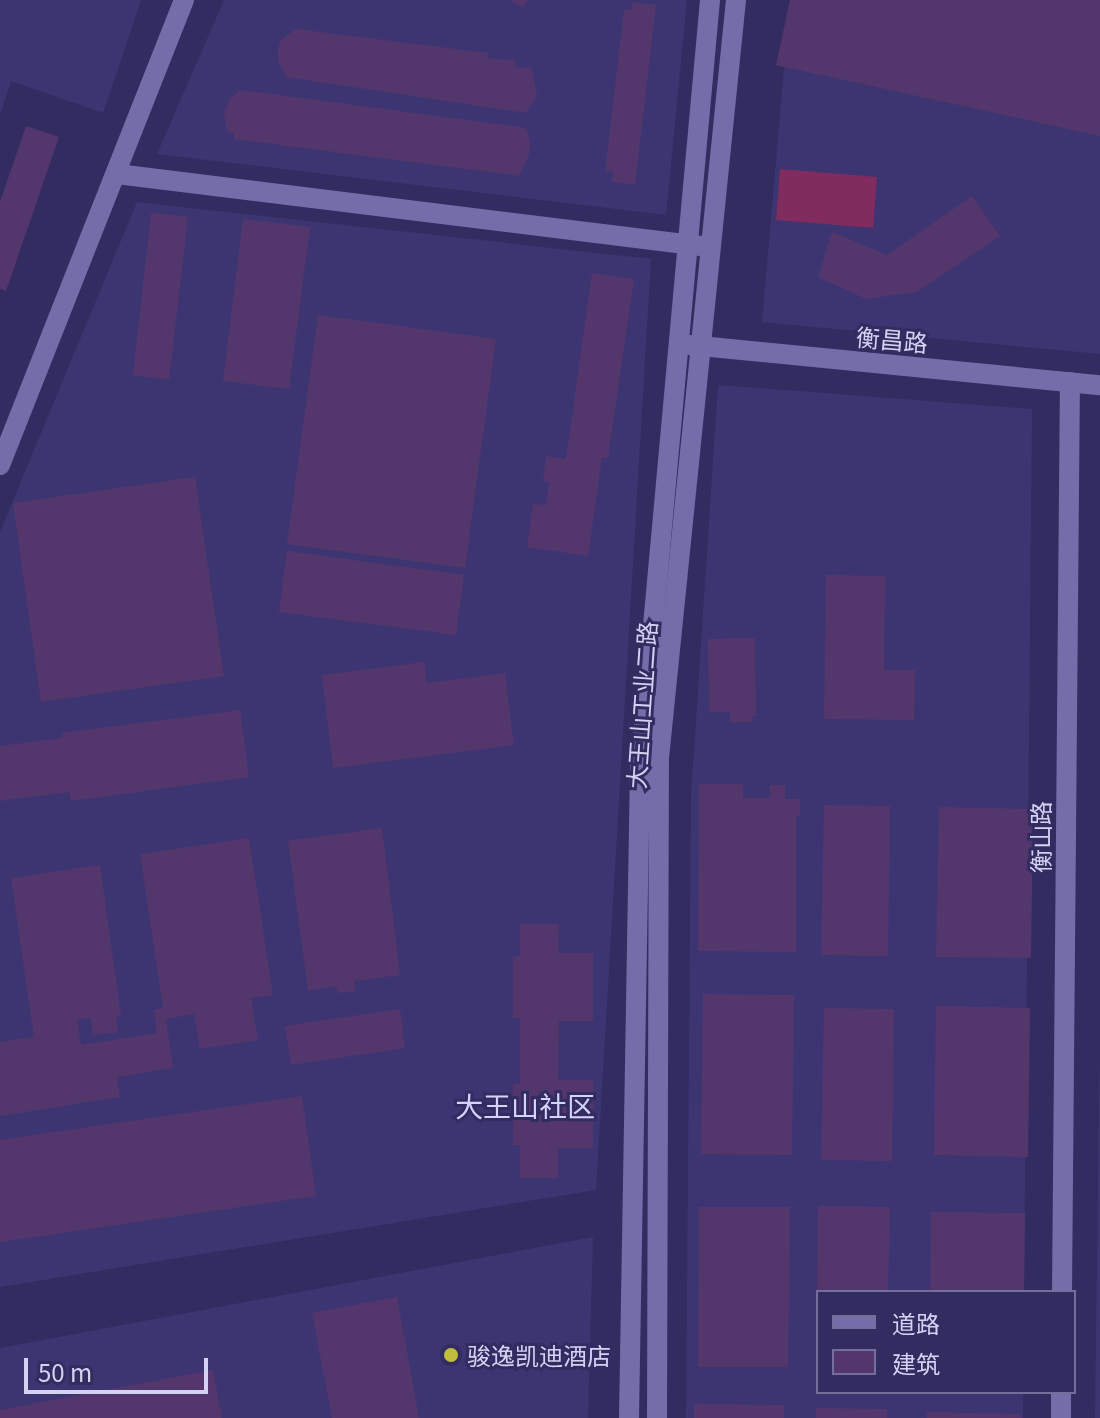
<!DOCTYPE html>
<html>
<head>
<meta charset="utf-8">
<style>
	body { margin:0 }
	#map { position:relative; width:1100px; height:1418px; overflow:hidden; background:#332c61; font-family:Georgia,"Noto Sans SC",serif }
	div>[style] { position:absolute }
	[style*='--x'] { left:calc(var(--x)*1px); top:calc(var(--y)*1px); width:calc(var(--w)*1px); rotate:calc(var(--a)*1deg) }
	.built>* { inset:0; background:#3d3571 }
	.green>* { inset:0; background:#812c5f }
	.building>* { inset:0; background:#53376c }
	.street>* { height:20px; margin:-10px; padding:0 10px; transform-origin:10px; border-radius:10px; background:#736eaa }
	.dots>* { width:22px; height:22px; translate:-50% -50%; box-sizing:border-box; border:4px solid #332c61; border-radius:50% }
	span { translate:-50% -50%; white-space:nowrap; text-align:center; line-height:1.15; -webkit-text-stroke:6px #332c61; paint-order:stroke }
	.street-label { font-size:24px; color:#d3d2f3 }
	.poi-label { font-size:24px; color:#d3d2f3 }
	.left { translate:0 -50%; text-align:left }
	.quarter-label { font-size:28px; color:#d4d3fb }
	.legend { position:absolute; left:816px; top:1290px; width:260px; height:104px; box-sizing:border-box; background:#332c61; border:2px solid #736e9b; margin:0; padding:10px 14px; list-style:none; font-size:24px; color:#d3d2f3 }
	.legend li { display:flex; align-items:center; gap:16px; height:40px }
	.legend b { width:40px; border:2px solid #736e9b }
	.scale { position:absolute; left:24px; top:1358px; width:184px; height:36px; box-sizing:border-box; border:4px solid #d3d2f3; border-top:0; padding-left:10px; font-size:24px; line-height:28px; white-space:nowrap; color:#d3d2f3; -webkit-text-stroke:6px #332c61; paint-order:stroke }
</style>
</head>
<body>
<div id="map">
	<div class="built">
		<div style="clip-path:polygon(0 0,141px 0,103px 113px,11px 81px,0 115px)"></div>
		<div style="clip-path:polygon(224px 0,687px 0,666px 215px,157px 154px)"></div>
		<div style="clip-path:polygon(790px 0,1100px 0,1100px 354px,762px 322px)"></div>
		<div style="clip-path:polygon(137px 202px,651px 259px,596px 1190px,0 1287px,0 532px)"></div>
		<div style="clip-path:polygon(718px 385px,1032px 409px,1024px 1292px,818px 1292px,818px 1392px,1023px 1392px,1023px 1418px,686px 1418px,691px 797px)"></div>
		<div style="clip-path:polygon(1100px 1054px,1100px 1418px,1095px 1418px,1099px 1106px)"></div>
		<div style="clip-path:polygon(593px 1237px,588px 1418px,0 1418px,0 1348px)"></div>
	</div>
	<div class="green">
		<div style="clip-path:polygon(780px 169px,877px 177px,873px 228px,776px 220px)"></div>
	</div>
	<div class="building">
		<div style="clip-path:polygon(510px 0,528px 0,523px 8px)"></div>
		<div style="clip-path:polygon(790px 0,1100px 0,1100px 136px,776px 65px)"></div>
		<div style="clip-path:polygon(632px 2px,656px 5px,635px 185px,612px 182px,613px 172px,605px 171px,624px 10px,631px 10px)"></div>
		<div style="clip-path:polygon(296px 29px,488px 53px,487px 59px,515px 60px,515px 67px,531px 68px,537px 95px,526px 113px,286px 77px,278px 61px,278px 50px,280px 41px)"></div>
		<div style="clip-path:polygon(240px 90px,526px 128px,530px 142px,529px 155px,519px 176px,234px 139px,234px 133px,227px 131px,224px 115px,229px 100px)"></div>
		<div style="clip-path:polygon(26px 126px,59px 137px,6px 291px,0 289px,0 202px)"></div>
		<div style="clip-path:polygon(972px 196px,1000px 236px,917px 292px,866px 299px,818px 277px,832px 232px,887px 255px)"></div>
		<div style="clip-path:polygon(151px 213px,188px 217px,169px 380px,133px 375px)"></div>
		<div style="clip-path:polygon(243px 219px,310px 227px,289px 389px,223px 381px)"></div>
		<div style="clip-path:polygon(592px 273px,634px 279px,608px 458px,602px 457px,588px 556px,527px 547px,533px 504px,546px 505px,549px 482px,543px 481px,546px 456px,566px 459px)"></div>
		<div style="clip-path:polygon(318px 315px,496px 339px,465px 568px,287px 544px)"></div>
		<div style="clip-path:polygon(195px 477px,224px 676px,41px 702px,13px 503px)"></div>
		<div style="clip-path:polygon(287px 551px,464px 575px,456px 635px,279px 612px)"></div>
		<div style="clip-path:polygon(826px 575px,885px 576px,884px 670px,915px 670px,914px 720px,824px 719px)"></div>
		<div style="clip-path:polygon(755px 638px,756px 716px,752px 716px,753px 722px,730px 722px,730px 712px,709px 712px,708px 639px)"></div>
		<div style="clip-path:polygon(424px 662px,427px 683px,505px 673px,514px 745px,333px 768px,322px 675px)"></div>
		<div style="clip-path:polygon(240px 710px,249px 777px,71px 801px,70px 792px,0 801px,0 746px,63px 738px,62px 733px)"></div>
		<div style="clip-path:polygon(699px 784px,743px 784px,743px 798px,770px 798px,770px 785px,785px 785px,785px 799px,800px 799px,800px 816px,796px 816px,796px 952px,698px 951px)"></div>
		<div style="clip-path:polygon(824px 805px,890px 806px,888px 956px,821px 955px)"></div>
		<div style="clip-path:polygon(939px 807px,1033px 809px,1031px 958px,936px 957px)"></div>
		<div style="clip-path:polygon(382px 828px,400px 975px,354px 981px,355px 991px,338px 993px,336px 986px,308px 991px,288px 841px)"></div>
		<div style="clip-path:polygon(249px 838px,273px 995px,251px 998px,258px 1040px,200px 1049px,194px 1014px,166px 1019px,173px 1068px,117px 1077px,120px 1097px,0 1116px,0 1042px,34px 1037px,11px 878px,100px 865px,121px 1016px,116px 1017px,118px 1032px,93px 1035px,91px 1018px,77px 1020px,81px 1045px,157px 1033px,154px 1010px,163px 1008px,140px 854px)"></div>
		<div style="clip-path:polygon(520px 924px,559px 924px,558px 953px,593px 953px,593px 1021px,559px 1021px,558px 1080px,593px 1080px,593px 1148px,558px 1148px,558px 1178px,520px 1178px,520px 1145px,513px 1145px,513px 1084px,520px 1084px,520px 1018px,513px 1018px,513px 957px,520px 956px)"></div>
		<div style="clip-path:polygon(703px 994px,794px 995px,792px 1155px,701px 1154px)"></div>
		<div style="clip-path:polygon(936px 1006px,1030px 1008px,1028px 1157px,934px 1155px)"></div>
		<div style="clip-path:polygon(824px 1008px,894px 1009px,892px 1161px,821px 1160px)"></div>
		<div style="clip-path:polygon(400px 1009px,405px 1048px,291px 1065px,285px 1026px)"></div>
		<div style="clip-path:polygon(302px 1096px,316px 1196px,0 1242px,0 1140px)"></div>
		<div style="clip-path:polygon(818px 1206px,890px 1207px,888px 1292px,817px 1292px)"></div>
		<div style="clip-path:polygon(699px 1207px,790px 1207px,788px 1367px,698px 1367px)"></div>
		<div style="clip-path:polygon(931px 1212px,1025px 1213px,1024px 1292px,930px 1292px)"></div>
		<div style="clip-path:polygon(397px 1297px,419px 1418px,332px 1418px,312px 1313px)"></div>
		<div style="clip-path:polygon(213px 1370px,222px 1418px,0 1418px,0 1410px)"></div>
		<div style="clip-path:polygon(694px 1404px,784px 1405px,784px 1418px,694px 1418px)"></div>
		<div style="clip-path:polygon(816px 1408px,887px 1409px,887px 1418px,816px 1418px)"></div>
		<div style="clip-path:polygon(927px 1412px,1021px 1414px,1021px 1418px,927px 1418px)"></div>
	</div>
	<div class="street">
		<div style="--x:117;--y:174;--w:588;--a:7.03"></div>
		<div style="--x:690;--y:345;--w:412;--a:5.6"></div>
		<div style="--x:0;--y:465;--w:500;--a:-68.41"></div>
		<div style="--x:1062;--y:1292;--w:910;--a:-89.5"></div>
		<div style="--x:629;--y:1418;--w:650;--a:-89.03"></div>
		<div style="--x:640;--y:768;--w:771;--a:-84.79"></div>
		<div style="--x:657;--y:1418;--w:660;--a:-89.83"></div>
		<div style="--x:659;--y:758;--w:762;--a:-84.2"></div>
		<div style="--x:1061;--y:1418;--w:26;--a:-90"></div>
	</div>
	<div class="dots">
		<div style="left:451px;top:1355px;background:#c3bd3f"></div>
	</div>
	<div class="street-label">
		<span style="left:892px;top:339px;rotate:5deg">衡昌路</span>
		<span style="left:641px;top:705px;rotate:-86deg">大王山工业二路</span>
		<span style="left:1040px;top:837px;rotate:-90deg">衡山路</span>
	</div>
	<div class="poi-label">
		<span class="left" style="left:467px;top:1355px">骏逸凯迪酒店</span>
	</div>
	<div class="quarter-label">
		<span style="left:525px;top:1105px">大王山社区</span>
	</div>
	<ul class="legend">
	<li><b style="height:10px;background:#736eaa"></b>道路</li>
	<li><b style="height:22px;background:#53376c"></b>建筑</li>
	</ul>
	<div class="scale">50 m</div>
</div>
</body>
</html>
